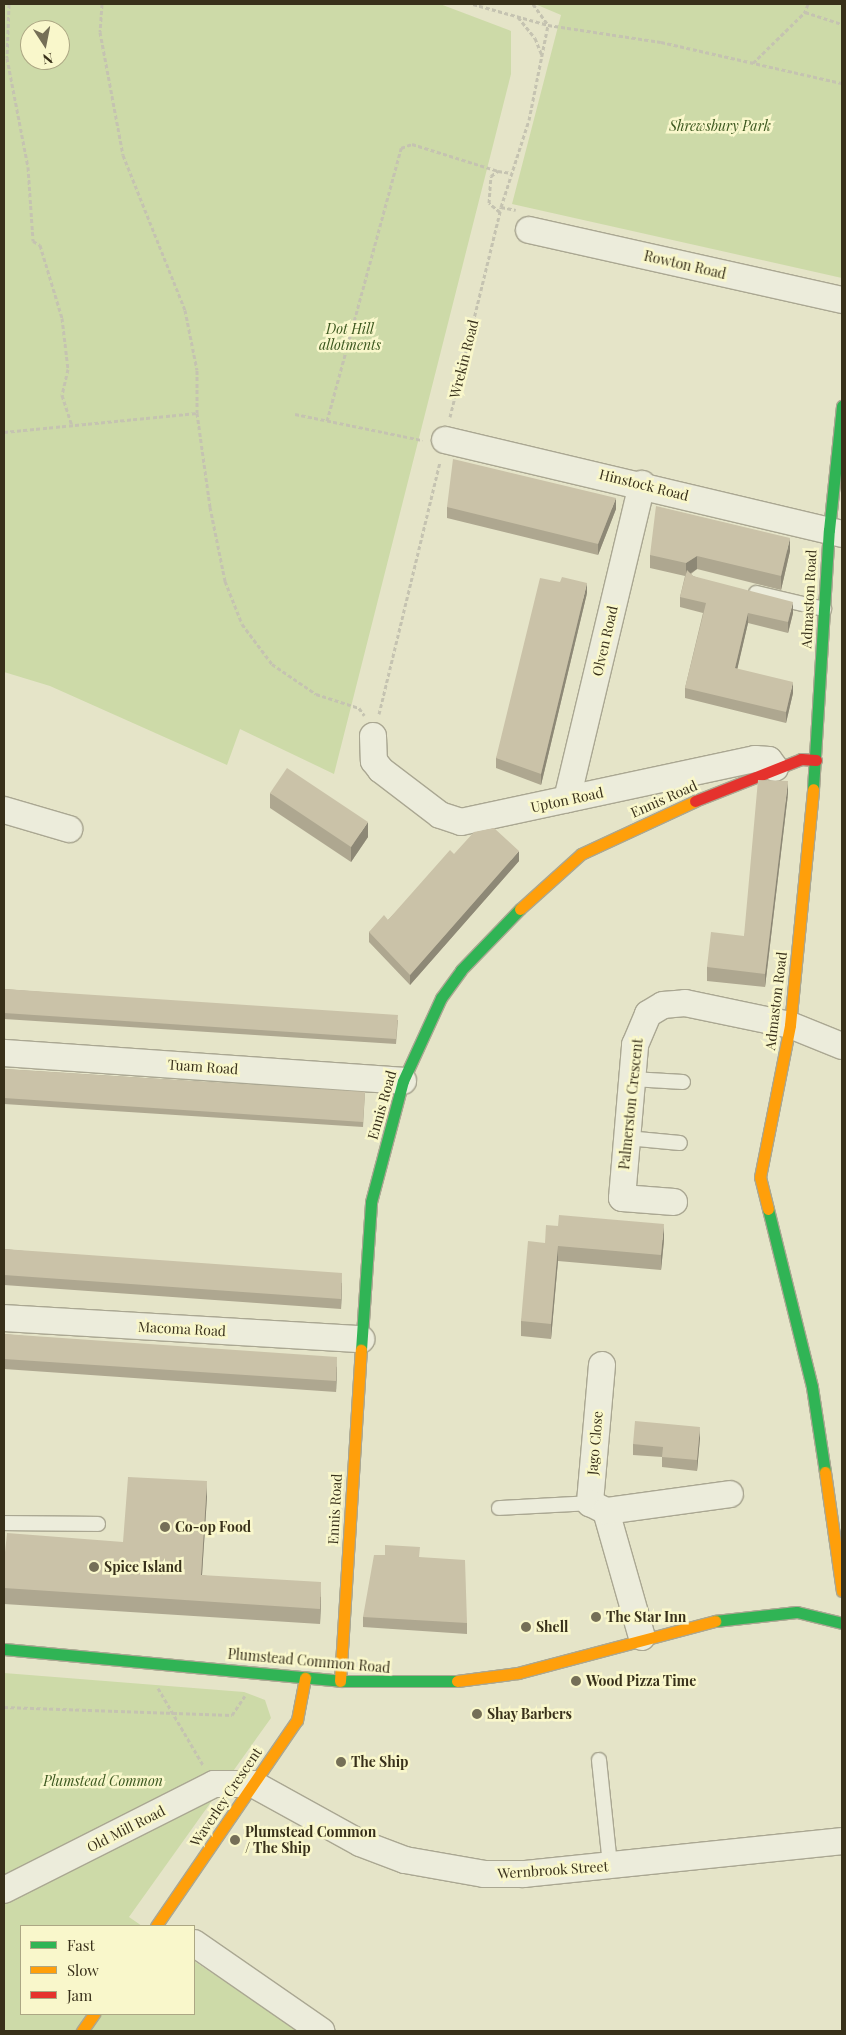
<!DOCTYPE html>
<html>
<head>
<meta charset="utf-8">
<style>
	body { margin:0 }
	#map { position:relative; width:846px; height:2035px; overflow:hidden; background:#e5e4c8; font-family:"Playfair Display",serif }
	div>[style] { position:absolute }
	[style*='--x'] { left:calc(var(--x)*1px); top:calc(var(--y)*1px); width:calc(var(--w)*1px); rotate:calc(var(--a)*1deg) }
	.green>* { inset:0; background:#cddaa8 }
	.path>* { height:3px; margin-top:-1.5px; transform-origin:0; background:repeating-linear-gradient(90deg,#c5c3b1 0 4px,transparent 0 6.5px) }
	.roads { filter:drop-shadow(1px 0 #aaa792) drop-shadow(-1px 0 #aaa792) drop-shadow(0 1px #aaa792) drop-shadow(0 -1px #aaa792) }
	.lane>* { height:14px; margin:-7px; padding:0 7px; transform-origin:7px; border-radius:7px; background:#ececdb }
	.street>* { height:26px; margin:-13px; padding:0 13px; transform-origin:13px; border-radius:13px; background:#ececdb }
	.fast>* { height:11px; margin:-5.5px; padding:0 5.5px; transform-origin:5.5px; border-radius:5.5px; background:#30b455 }
	.slow>* { height:11px; margin:-5.5px; padding:0 5.5px; transform-origin:5.5px; border-radius:5.5px; background:#ff9f0a }
	.jam>* { height:11px; margin:-5.5px; padding:0 5.5px; transform-origin:5.5px; border-radius:5.5px; background:#e5322d }
	.wall>* { inset:0; background:#aea790 }
	.shaded-wall>* { inset:0; background:#8d8876 }
	.building>* { inset:0; background:#cac2a8 }
	.dots>* { width:14px; height:14px; translate:-50% -50%; box-sizing:border-box; border:2px solid #f9f7cb; border-radius:50% }
	span { translate:-50% -50%; white-space:nowrap; text-align:center; line-height:1.15; -webkit-text-stroke:5px #f9f7cb; paint-order:stroke }
	.park-label { font-size:14px; color:#3b571e; font-style:italic }
	.street-label { font-size:14px; color:#38301a }
	.poi-label { font-size:14px; color:#38301a; font-weight:700 }
	.left { translate:0 -50%; text-align:left }
	.frame { position:absolute; inset:0; border:5px solid #38301a; pointer-events:none }
	.legend { position:absolute; left:20px; top:1925px; width:175px; height:90px; box-sizing:border-box; background:#f9f7cb; border:1px solid #aca784; margin:0; padding:6px 9px; list-style:none; font-size:15px; color:#38301a }
	.legend li { display:flex; align-items:center; gap:10px; height:25px }
	.legend b { width:25px; border:1px solid #aca784 }
	.north { position:absolute; left:20px; top:20px; width:50px; height:50px; box-sizing:border-box; background:#f9f7cb; border:1px solid #aca784; border-radius:50%; rotate:169deg; font-size:14px; font-weight:700; line-height:20px; text-align:center; color:#38301a }
	.north::after { content:''; display:block; margin:auto; width:18px; height:22px; background:#756f57; clip-path:polygon(50% 0,100% 100%,50% 72%,0 100%) }
</style>
</head>
<body>
<div id="map">
	<div class="green">
		<div style="clip-path:polygon(evenodd,4px 4px,440px 4px,511px 31px,511px 74px,334px 774px,240px 729px,227px 765px,50px 686px,4px 672px,4px 4px,30px 30px,60px 30px,60px 60px,30px 60px,30px 30px)"></div>
		<div style="clip-path:polygon(535px 4px,842px 4px,842px 278px,512px 204px,561px 15px)"></div>
		<div style="clip-path:polygon(4px 1673px,244px 1692px,265px 1700px,271px 1718px,129px 1917px,142px 1926px,21px 1926px,21px 2014px,194px 2014px,194px 1961px,299px 2031px,4px 2031px)"></div>
	</div>
	<div class="path">
		<div style="--x:9;--y:4;--w:54;--a:92.1"></div>
		<div style="--x:7;--y:58;--w:111;--a:79.1"></div>
		<div style="--x:28;--y:167;--w:74;--a:86.1"></div>
		<div style="--x:33;--y:241;--w:8;--a:30"></div>
		<div style="--x:40;--y:245;--w:76;--a:73.2"></div>
		<div style="--x:62;--y:318;--w:51;--a:83.3"></div>
		<div style="--x:68;--y:369;--w:27;--a:103"></div>
		<div style="--x:62;--y:395;--w:32;--a:72"></div>
		<div style="--x:102;--y:4;--w:28;--a:94"></div>
		<div style="--x:100;--y:32;--w:125;--a:79.4"></div>
		<div style="--x:123;--y:155;--w:167;--a:68.2"></div>
		<div style="--x:185;--y:310;--w:61;--a:78.7"></div>
		<div style="--x:197;--y:370;--w:43;--a:90"></div>
		<div style="--x:197;--y:413;--w:95;--a:82.1"></div>
		<div style="--x:210;--y:507;--w:76;--a:78.5"></div>
		<div style="--x:225;--y:581;--w:46;--a:68.4"></div>
		<div style="--x:242;--y:624;--w:50;--a:53.1"></div>
		<div style="--x:272;--y:664;--w:53;--a:34.3"></div>
		<div style="--x:316;--y:694;--w:45;--a:18"></div>
		<div style="--x:359;--y:708;--w:9;--a:54"></div>
		<div style="--x:473;--y:4;--w:78;--a:15.6"></div>
		<div style="--x:548;--y:25;--w:114;--a:8.6"></div>
		<div style="--x:661;--y:42;--w:186;--a:12.8"></div>
		<div style="--x:533;--y:4;--w:26;--a:54"></div>
		<div style="--x:808;--y:4;--w:9;--a:111"></div>
		<div style="--x:805;--y:12;--w:39;--a:18"></div>
		<div style="--x:518;--y:17;--w:27;--a:51"></div>
		<div style="--x:535;--y:38;--w:18;--a:68"></div>
		<div style="--x:753;--y:63;--w:73;--a:-44.4"></div>
		<div style="--x:501;--y:207;--w:15;--a:11"></div>
		<div style="--x:500;--y:212;--w:14;--a:-141"></div>
		<div style="--x:489;--y:203;--w:27;--a:-86"></div>
		<div style="--x:491;--y:176;--w:9;--a:-36"></div>
		<div style="--x:498;--y:171;--w:14;--a:8"></div>
		<div style="--x:295;--y:414;--w:130;--a:11.6"></div>
		<div style="--x:450;--y:417;--w:216;--a:-76.3"></div>
		<div style="--x:501;--y:207;--w:91;--a:-72.2"></div>
		<div style="--x:529;--y:120;--w:97;--a:-78.7"></div>
		<div style="--x:327;--y:421;--w:283;--a:-74.8"></div>
		<div style="--x:401;--y:148;--w:12;--a:-20"></div>
		<div style="--x:412;--y:144;--w:90;--a:17.4"></div>
		<div style="--x:4;--y:432;--w:194;--a:-5.6"></div>
		<div style="--x:379;--y:714;--w:259;--a:-76.4"></div>
		<div style="--x:158;--y:1688;--w:89;--a:59.7"></div>
		<div style="--x:4;--y:1707;--w:228;--a:2"></div>
		<div style="--x:232;--y:1715;--w:23;--a:-56"></div>
	</div>
	<div class="roads">
		<div class="lane">
			<div style="--x:756;--y:593;--w:70;--a:13.2"></div>
			<div style="--x:632;--y:1079;--w:51;--a:3.4"></div>
			<div style="--x:627;--y:1138;--w:53;--a:5.4"></div>
			<div style="--x:499;--y:1508;--w:91;--a:-3.1"></div>
			<div style="--x:4;--y:1523;--w:94;--a:0.6"></div>
			<div style="--x:599;--y:1760;--w:106;--a:84"></div>
		</div>
		<div class="street">
			<div style="--x:529;--y:230;--w:321;--a:12.6"></div>
			<div style="--x:445;--y:440;--w:408;--a:13.3"></div>
			<div style="--x:373;--y:736;--w:25;--a:88"></div>
			<div style="--x:374;--y:761;--w:11;--a:52"></div>
			<div style="--x:381;--y:770;--w:74;--a:37.3"></div>
			<div style="--x:440;--y:815;--w:22;--a:18"></div>
			<div style="--x:461;--y:822;--w:301;--a:-12.1"></div>
			<div style="--x:755;--y:759;--w:14;--a:4"></div>
			<div style="--x:769;--y:760;--w:10;--a:53"></div>
			<div style="--x:567;--y:799;--w:324;--a:-76.6"></div>
			<div style="--x:4;--y:810;--w:68;--a:16.3"></div>
			<div style="--x:4;--y:1053;--w:400;--a:4"></div>
			<div style="--x:674;--y:1202;--w:52;--a:-175.6"></div>
			<div style="--x:622;--y:1198;--w:154;--a:-85.1"></div>
			<div style="--x:635;--y:1045;--w:34;--a:-67"></div>
			<div style="--x:648;--y:1014;--w:17;--a:-31"></div>
			<div style="--x:663;--y:1005;--w:22;--a:-5"></div>
			<div style="--x:685;--y:1003;--w:107;--a:11.8"></div>
			<div style="--x:790;--y:1025;--w:56;--a:22"></div>
			<div style="--x:4;--y:1318;--w:358;--a:3.4"></div>
			<div style="--x:602;--y:1365;--w:139;--a:95"></div>
			<div style="--x:590;--y:1503;--w:18;--a:27"></div>
			<div style="--x:606;--y:1511;--w:131;--a:74.1"></div>
			<div style="--x:606;--y:1511;--w:125;--a:-7.8"></div>
			<div style="--x:4;--y:1890;--w:235;--a:-26.8"></div>
			<div style="--x:214;--y:1784;--w:39;--a:0"></div>
			<div style="--x:253;--y:1784;--w:122;--a:28.9"></div>
			<div style="--x:360;--y:1843;--w:48;--a:20.7"></div>
			<div style="--x:405;--y:1860;--w:80;--a:10"></div>
			<div style="--x:484;--y:1874;--w:40;--a:0"></div>
			<div style="--x:524;--y:1874;--w:320;--a:-5.9"></div>
			<div style="--x:194;--y:1943;--w:155;--a:34.7"></div>
		</div>
		<div class="fast">
			<div style="--x:813;--y:789;--w:259;--a:-86.5"></div>
			<div style="--x:829;--y:530;--w:125;--a:-84"></div>
			<div style="--x:768;--y:1209;--w:183;--a:76.1"></div>
			<div style="--x:812;--y:1387;--w:86;--a:81.3"></div>
			<div style="--x:361;--y:1350;--w:148;--a:-86.1"></div>
			<div style="--x:371;--y:1202;--w:125;--a:-75.2"></div>
			<div style="--x:403;--y:1081;--w:91;--a:-65.4"></div>
			<div style="--x:441;--y:998;--w:34;--a:-54"></div>
			<div style="--x:461;--y:970;--w:85;--a:-46"></div>
			<div style="--x:715;--y:1621;--w:82;--a:-6.3"></div>
			<div style="--x:797;--y:1612;--w:46;--a:13.7"></div>
			<div style="--x:4;--y:1649;--w:338;--a:5.4"></div>
			<div style="--x:340;--y:1681;--w:117;--a:0"></div>
		</div>
		<div class="slow">
			<div style="--x:520;--y:909;--w:82;--a:-42"></div>
			<div style="--x:581;--y:854;--w:126;--a:-24.9"></div>
			<div style="--x:768;--y:1209;--w:33;--a:-104"></div>
			<div style="--x:760;--y:1177;--w:155;--a:-78.8"></div>
			<div style="--x:790;--y:1025;--w:237;--a:-84.4"></div>
			<div style="--x:825;--y:1472;--w:120;--a:81.9"></div>
			<div style="--x:340;--y:1681;--w:332;--a:-86.4"></div>
			<div style="--x:457;--y:1681;--w:62;--a:-7.5"></div>
			<div style="--x:518;--y:1673;--w:204;--a:-14.8"></div>
			<div style="--x:156;--y:1926;--w:250;--a:-55.6"></div>
			<div style="--x:297;--y:1720;--w:43;--a:-79.2"></div>
			<div style="--x:82;--y:2031;--w:21;--a:-55"></div>
		</div>
		<div class="jam">
			<div style="--x:695;--y:801;--w:114;--a:-21.6"></div>
			<div style="--x:801;--y:759;--w:15;--a:4"></div>
		</div>
	</div>
	<div class="wall">
		<div style="clip-path:polygon(447px 507px,616px 509px,598px 555px,447px 518px)"></div>
		<div style="clip-path:polygon(790px 551px,781px 590px,697px 569px,691px 574px,693px 576px,793px 613px,788px 633px,748px 623px,737px 669px,793px 693px,786px 723px,685px 698px,685px 688px,703px 613px,680px 607px,680px 597px,685px 576px,650px 568px,650px 555px)"></div>
		<div style="clip-path:polygon(587px 593px,541px 785px,496px 768px,496px 758px)"></div>
		<div style="clip-path:polygon(270px 793px,368px 837px,351px 862px,270px 808px)"></div>
		<div style="clip-path:polygon(788px 794px,765px 987px,707px 981px,707px 967px,744px 936px)"></div>
		<div style="clip-path:polygon(454px 854px,519px 861px,410px 985px,369px 942px,369px 932px,388px 920px)"></div>
		<div style="clip-path:polygon(4px 989px,398px 1020px,396px 1044px,4px 1019px)"></div>
		<div style="clip-path:polygon(4px 1069px,365px 1092px,363px 1127px,4px 1104px)"></div>
		<div style="clip-path:polygon(664px 1240px,661px 1270px,558px 1261px,551px 1339px,521px 1336px,521px 1321px,545px 1243px)"></div>
		<div style="clip-path:polygon(4px 1249px,342px 1283px,341px 1309px,4px 1285px)"></div>
		<div style="clip-path:polygon(4px 1334px,337px 1367px,336px 1392px,4px 1369px)"></div>
		<div style="clip-path:polygon(700px 1438px,697px 1471px,662px 1467px,662px 1457px,633px 1455px,633px 1444px)"></div>
		<div style="clip-path:polygon(207px 1496px,202px 1575px,321px 1597px,320px 1624px,4px 1604px,4px 1562px,123px 1542px)"></div>
		<div style="clip-path:polygon(420px 1557px,467px 1623px,467px 1634px,363px 1627px,363px 1617px)"></div>
	</div>
	<div class="shaded-wall">
		<div style="clip-path:polygon(616px 498px,616px 509px,598px 555px,598px 544px)"></div>
		<div style="clip-path:polygon(790px 538px,790px 551px,781px 590px,781px 576px)"></div>
		<div style="clip-path:polygon(697px 556px,697px 569px,686px 576px,686px 563px)"></div>
		<div style="clip-path:polygon(587px 583px,587px 593px,541px 785px,541px 774px)"></div>
		<div style="clip-path:polygon(793px 602px,793px 613px,788px 633px,788px 622px)"></div>
		<div style="clip-path:polygon(748px 613px,748px 623px,735px 679px,735px 668px)"></div>
		<div style="clip-path:polygon(793px 682px,793px 693px,786px 723px,786px 712px)"></div>
		<div style="clip-path:polygon(788px 781px,788px 794px,765px 987px,765px 974px)"></div>
		<div style="clip-path:polygon(368px 822px,368px 837px,351px 862px,351px 847px)"></div>
		<div style="clip-path:polygon(519px 851px,519px 861px,410px 985px,410px 975px)"></div>
		<div style="clip-path:polygon(664px 1224px,664px 1240px,661px 1270px,661px 1255px)"></div>
		<div style="clip-path:polygon(558px 1246px,558px 1261px,551px 1339px,551px 1324px)"></div>
		<div style="clip-path:polygon(342px 1273px,342px 1283px,341px 1309px,341px 1299px)"></div>
		<div style="clip-path:polygon(337px 1357px,337px 1367px,336px 1392px,336px 1381px)"></div>
		<div style="clip-path:polygon(700px 1427px,700px 1438px,697px 1471px,697px 1460px)"></div>
		<div style="clip-path:polygon(207px 1481px,207px 1496px,201px 1591px,201px 1575px)"></div>
		<div style="clip-path:polygon(321px 1582px,321px 1597px,320px 1624px,320px 1609px)"></div>
	</div>
	<div class="building">
		<div style="clip-path:polygon(453px 459px,616px 498px,598px 544px,447px 507px)"></div>
		<div style="clip-path:polygon(656px 506px,790px 538px,781px 576px,697px 556px,686px 563px,650px 555px)"></div>
		<div style="clip-path:polygon(687px 570px,693px 576px,793px 602px,788px 622px,748px 613px,735px 668px,793px 682px,786px 712px,685px 688px,706px 603px,680px 597px)"></div>
		<div style="clip-path:polygon(562px 577px,587px 583px,541px 774px,496px 758px,540px 578px,560px 582px)"></div>
		<div style="clip-path:polygon(287px 768px,368px 822px,351px 847px,270px 793px)"></div>
		<div style="clip-path:polygon(758px 780px,788px 781px,765px 974px,707px 967px,711px 932px,744px 936px)"></div>
		<div style="clip-path:polygon(494px 828px,519px 851px,410px 975px,369px 932px,384px 915px,388px 920px,450px 850px,454px 854px,474px 832px)"></div>
		<div style="clip-path:polygon(4px 989px,398px 1015px,396px 1039px,4px 1013px)"></div>
		<div style="clip-path:polygon(4px 1069px,365px 1092px,363px 1122px,4px 1098px)"></div>
		<div style="clip-path:polygon(559px 1215px,664px 1224px,661px 1255px,558px 1246px,551px 1324px,521px 1321px,528px 1241px,545px 1243px,546px 1225px,558px 1226px)"></div>
		<div style="clip-path:polygon(4px 1249px,342px 1273px,341px 1299px,4px 1275px)"></div>
		<div style="clip-path:polygon(4px 1334px,337px 1357px,336px 1381px,4px 1359px)"></div>
		<div style="clip-path:polygon(635px 1421px,700px 1427px,697px 1460px,662px 1457px,663px 1447px,633px 1444px)"></div>
		<div style="clip-path:polygon(128px 1477px,207px 1481px,201px 1575px,321px 1582px,320px 1609px,4px 1588px,4px 1562px,7px 1533px,123px 1542px)"></div>
		<div style="clip-path:polygon(385px 1545px,420px 1547px,419px 1557px,465px 1560px,467px 1623px,363px 1617px,374px 1555px,385px 1555px)"></div>
	</div>
	<div class="dots">
		<div style="left:165px;top:1527px;background:#756f57"></div>
		<div style="left:94px;top:1567px;background:#756f57"></div>
		<div style="left:596px;top:1617px;background:#756f57"></div>
		<div style="left:526px;top:1627px;background:#756f57"></div>
		<div style="left:576px;top:1681px;background:#756f57"></div>
		<div style="left:477px;top:1714px;background:#756f57"></div>
		<div style="left:341px;top:1762px;background:#756f57"></div>
		<div style="left:235px;top:1840px;background:#756f57"></div>
	</div>
	<div class="park-label">
		<span style="left:720px;top:126px">Shrewsbury Park</span>
		<span style="left:350px;top:337px">Dot Hill<br>allotments</span>
		<span style="left:103px;top:1781px">Plumstead Common</span>
	</div>
	<div class="street-label">
		<span style="left:685px;top:265px;rotate:13deg">Rowton Road</span>
		<span style="left:464px;top:359px;rotate:-76deg">Wrekin Road</span>
		<span style="left:644px;top:485px;rotate:14deg">Hinstock Road</span>
		<span style="left:809px;top:599px;rotate:-87deg">Admaston Road</span>
		<span style="left:605px;top:641px;rotate:-77deg">Olven Road</span>
		<span style="left:664px;top:799px;rotate:-24deg">Ennis Road</span>
		<span style="left:567px;top:800px;rotate:-12deg">Upton Road</span>
		<span style="left:776px;top:1001px;rotate:-83deg">Admaston Road</span>
		<span style="left:203px;top:1067px;rotate:4deg">Tuam Road</span>
		<span style="left:631px;top:1104px;rotate:-84deg">Palmerston Crescent</span>
		<span style="left:382px;top:1105px;rotate:-74deg">Ennis Road</span>
		<span style="left:182px;top:1329px;rotate:3deg">Macoma Road</span>
		<span style="left:595px;top:1443px;rotate:-85deg">Jago Close</span>
		<span style="left:335px;top:1509px;rotate:-87deg">Ennis Road</span>
		<span style="left:309px;top:1661px;rotate:5deg">Plumstead Common Road</span>
		<span style="left:226px;top:1797px;rotate:-56deg">Waverley Crescent</span>
		<span style="left:126px;top:1829px;rotate:-27deg">Old Mill Road</span>
		<span style="left:553px;top:1870px;rotate:-4deg">Wernbrook Street</span>
	</div>
	<div class="poi-label">
		<span class="left" style="left:175px;top:1527px">Co-op Food</span>
		<span class="left" style="left:104px;top:1567px">Spice Island</span>
		<span class="left" style="left:606px;top:1617px">The Star Inn</span>
		<span class="left" style="left:536px;top:1627px">Shell</span>
		<span class="left" style="left:586px;top:1681px">Wood Pizza Time</span>
		<span class="left" style="left:487px;top:1714px">Shay Barbers</span>
		<span class="left" style="left:351px;top:1762px">The Ship</span>
		<span class="left" style="left:245px;top:1840px">Plumstead Common<br>/ The Ship</span>
	</div>
	<div class="frame"></div>
	<ul class="legend">
	<li><b style="height:6px;background:#30b455"></b>Fast</li>
	<li><b style="height:6px;background:#ff9f0a"></b>Slow</li>
	<li><b style="height:6px;background:#e5322d"></b>Jam</li>
	</ul>
	<div class="north">N</div>
</div>
</body>
</html>
